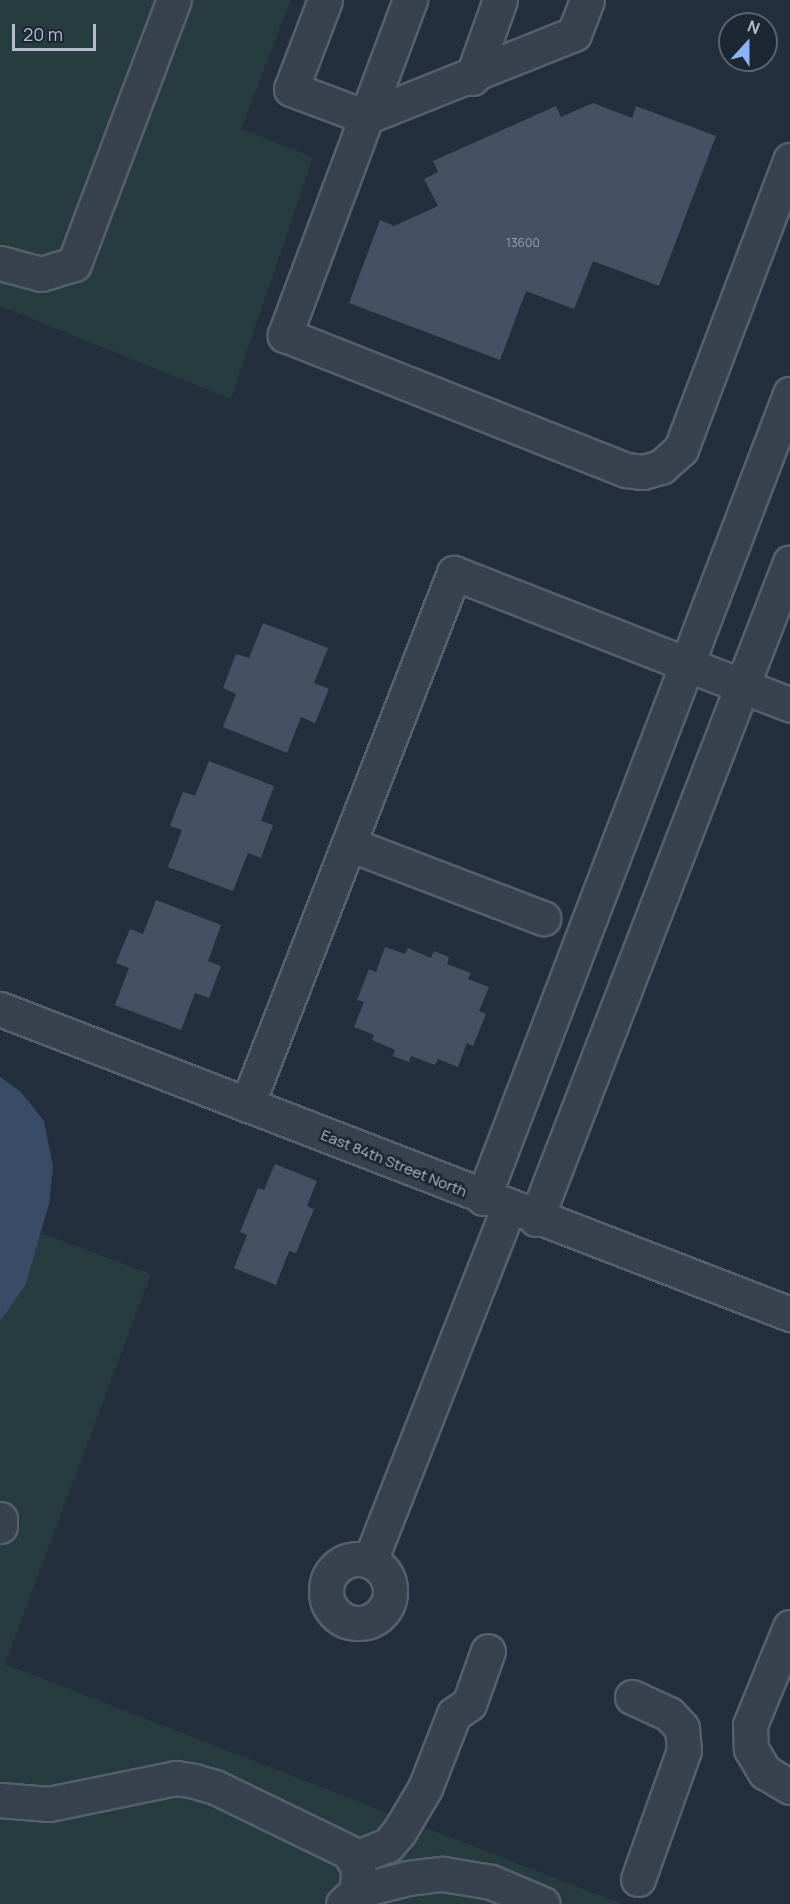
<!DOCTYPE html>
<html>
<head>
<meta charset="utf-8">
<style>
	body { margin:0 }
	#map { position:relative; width:790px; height:1904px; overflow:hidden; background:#242f3e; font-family:Manrope,sans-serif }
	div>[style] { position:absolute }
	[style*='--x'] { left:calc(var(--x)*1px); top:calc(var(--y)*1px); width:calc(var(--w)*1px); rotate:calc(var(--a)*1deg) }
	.green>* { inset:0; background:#263c3f }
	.water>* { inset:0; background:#394c67 }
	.building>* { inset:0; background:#455162 }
	.roads { filter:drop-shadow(2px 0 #565f6c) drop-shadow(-2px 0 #565f6c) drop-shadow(0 2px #565f6c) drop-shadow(0 -2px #565f6c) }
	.minor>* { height:33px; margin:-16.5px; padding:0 16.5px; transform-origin:16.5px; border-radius:16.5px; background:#38414e }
	.minor>.ring { margin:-16.5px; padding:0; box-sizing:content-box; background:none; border:33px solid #38414e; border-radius:50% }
	span { translate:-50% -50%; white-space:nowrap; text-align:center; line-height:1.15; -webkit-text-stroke:5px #1d2633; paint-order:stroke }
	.number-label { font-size:12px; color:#98a1af }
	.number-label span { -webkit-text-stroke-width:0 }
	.street-label { font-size:15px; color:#b4bcc9 }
	.north { position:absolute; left:718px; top:12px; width:60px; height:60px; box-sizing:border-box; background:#1d2633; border:2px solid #59626f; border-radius:50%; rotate:21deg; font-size:16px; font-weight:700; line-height:24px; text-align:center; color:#b4bcc9 }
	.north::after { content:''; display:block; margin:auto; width:21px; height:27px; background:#8ab4f8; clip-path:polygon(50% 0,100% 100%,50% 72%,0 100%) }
	.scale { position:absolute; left:12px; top:24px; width:84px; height:27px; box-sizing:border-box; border:3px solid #b4bcc9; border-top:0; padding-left:8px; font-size:18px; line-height:21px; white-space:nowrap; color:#b4bcc9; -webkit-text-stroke:4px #1d2633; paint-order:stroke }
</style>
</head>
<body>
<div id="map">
	<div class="green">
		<div style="clip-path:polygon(0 0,291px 0,241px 129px,313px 157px,231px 399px,0 306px)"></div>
		<div style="clip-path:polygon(0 1226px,52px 1237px,151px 1274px,5px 1664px,622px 1904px,0 1904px)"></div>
	</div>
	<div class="water">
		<div style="clip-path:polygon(0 1077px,20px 1091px,44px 1121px,53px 1167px,49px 1204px,25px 1286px,0 1321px)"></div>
	</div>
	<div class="building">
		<div style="clip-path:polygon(593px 103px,632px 118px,636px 106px,716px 136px,659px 286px,593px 261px,574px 309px,526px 291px,500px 360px,349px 303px,380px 220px,394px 226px,438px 206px,424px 179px,438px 172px,433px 161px,556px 106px,561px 117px)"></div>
		<div style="clip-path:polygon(263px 623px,328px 648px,314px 683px,329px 689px,315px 723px,301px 717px,287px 753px,223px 727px,236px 694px,223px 688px,236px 654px,249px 658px)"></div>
		<div style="clip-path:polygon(209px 761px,274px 786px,261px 821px,273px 825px,261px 858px,248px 853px,233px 891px,168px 867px,182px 830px,170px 826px,183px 792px,195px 796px)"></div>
		<div style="clip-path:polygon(156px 900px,221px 925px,208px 961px,221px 966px,209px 998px,195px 993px,181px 1030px,115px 1005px,129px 968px,116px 963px,130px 929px,143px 934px)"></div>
		<div style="clip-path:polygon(385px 947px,405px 954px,408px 948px,431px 958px,434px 951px,449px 957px,447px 964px,471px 973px,468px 979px,489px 987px,479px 1011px,486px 1014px,473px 1046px,467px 1043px,458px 1067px,438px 1059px,435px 1065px,411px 1056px,409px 1062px,393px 1056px,395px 1050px,372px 1040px,374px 1035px,354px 1027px,364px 1002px,357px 1000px,369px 969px,376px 972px)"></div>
		<div style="clip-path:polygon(275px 1164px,317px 1181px,307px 1206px,314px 1209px,296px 1253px,289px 1251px,276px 1285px,234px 1268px,247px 1235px,240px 1232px,258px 1188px,264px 1190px)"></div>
	</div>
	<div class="roads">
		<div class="minor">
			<div style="--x:325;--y:0;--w:95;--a:110.9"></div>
			<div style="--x:291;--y:89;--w:80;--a:20.5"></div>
			<div style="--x:366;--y:117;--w:224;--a:-21.8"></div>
			<div style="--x:574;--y:34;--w:36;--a:-69"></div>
			<div style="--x:410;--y:0;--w:358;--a:110.5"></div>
			<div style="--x:285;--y:335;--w:367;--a:21.6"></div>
			<div style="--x:626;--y:470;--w:17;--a:7"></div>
			<div style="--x:643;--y:472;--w:19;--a:-16"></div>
			<div style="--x:661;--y:467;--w:27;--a:-42"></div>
			<div style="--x:681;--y:449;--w:309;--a:-69.3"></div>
			<div style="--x:472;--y:78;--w:83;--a:-70.3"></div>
			<div style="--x:0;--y:263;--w:42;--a:15"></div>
			<div style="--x:41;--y:274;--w:34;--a:-17"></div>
			<div style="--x:74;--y:264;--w:282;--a:-69.3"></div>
			<div style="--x:349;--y:844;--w:208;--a:20.9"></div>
			<div style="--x:0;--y:1009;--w:847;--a:21.11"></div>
			<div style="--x:247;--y:1105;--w:571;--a:-68.74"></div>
			<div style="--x:454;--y:573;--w:361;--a:21.4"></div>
			<div style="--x:483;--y:1198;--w:861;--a:-69.1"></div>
			<div style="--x:536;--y:1219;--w:704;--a:-68.86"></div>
			<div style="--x:0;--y:1519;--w:7;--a:90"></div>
			<div class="ring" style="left:326px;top:1559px;width:31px;height:31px"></div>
			<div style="--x:370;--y:1561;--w:379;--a:-68.6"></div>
			<div style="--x:790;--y:1627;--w:106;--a:112.2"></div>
			<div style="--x:750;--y:1725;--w:24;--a:88"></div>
			<div style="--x:751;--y:1749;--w:27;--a:59"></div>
			<div style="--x:765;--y:1772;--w:29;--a:31"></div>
			<div style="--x:632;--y:1697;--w:41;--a:24.7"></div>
			<div style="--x:669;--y:1714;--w:19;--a:47"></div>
			<div style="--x:682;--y:1728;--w:22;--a:85"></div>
			<div style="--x:684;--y:1750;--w:137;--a:109.6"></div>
			<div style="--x:0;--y:1800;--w:49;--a:4.7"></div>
			<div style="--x:49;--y:1804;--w:130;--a:-11.6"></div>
			<div style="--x:176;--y:1778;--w:18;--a:9"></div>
			<div style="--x:194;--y:1781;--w:22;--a:16"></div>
			<div style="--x:215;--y:1787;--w:151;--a:25.9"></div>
			<div style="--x:351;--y:1853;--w:17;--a:65"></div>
			<div style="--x:358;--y:1868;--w:23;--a:92"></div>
			<div style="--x:353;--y:1859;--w:38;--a:-22"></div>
			<div style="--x:388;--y:1845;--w:17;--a:-50"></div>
			<div style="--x:399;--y:1832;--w:51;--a:-59.4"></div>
			<div style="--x:425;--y:1788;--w:79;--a:-68.6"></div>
			<div style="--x:454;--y:1714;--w:18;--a:-34"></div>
			<div style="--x:469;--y:1704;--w:56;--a:-70.3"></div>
			<div style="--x:343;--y:1904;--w:19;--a:-43"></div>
			<div style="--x:357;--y:1891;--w:53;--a:-14.3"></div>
			<div style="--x:408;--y:1878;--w:35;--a:-7"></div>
			<div style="--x:443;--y:1874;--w:49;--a:9.5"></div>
			<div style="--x:491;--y:1882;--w:56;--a:22.9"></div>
		</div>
	</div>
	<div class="number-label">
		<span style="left:523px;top:243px">13600</span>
	</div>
	<div class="street-label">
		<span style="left:394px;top:1163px;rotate:22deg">East 84th Street North</span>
	</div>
	<div class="north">N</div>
	<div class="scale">20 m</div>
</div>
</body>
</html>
